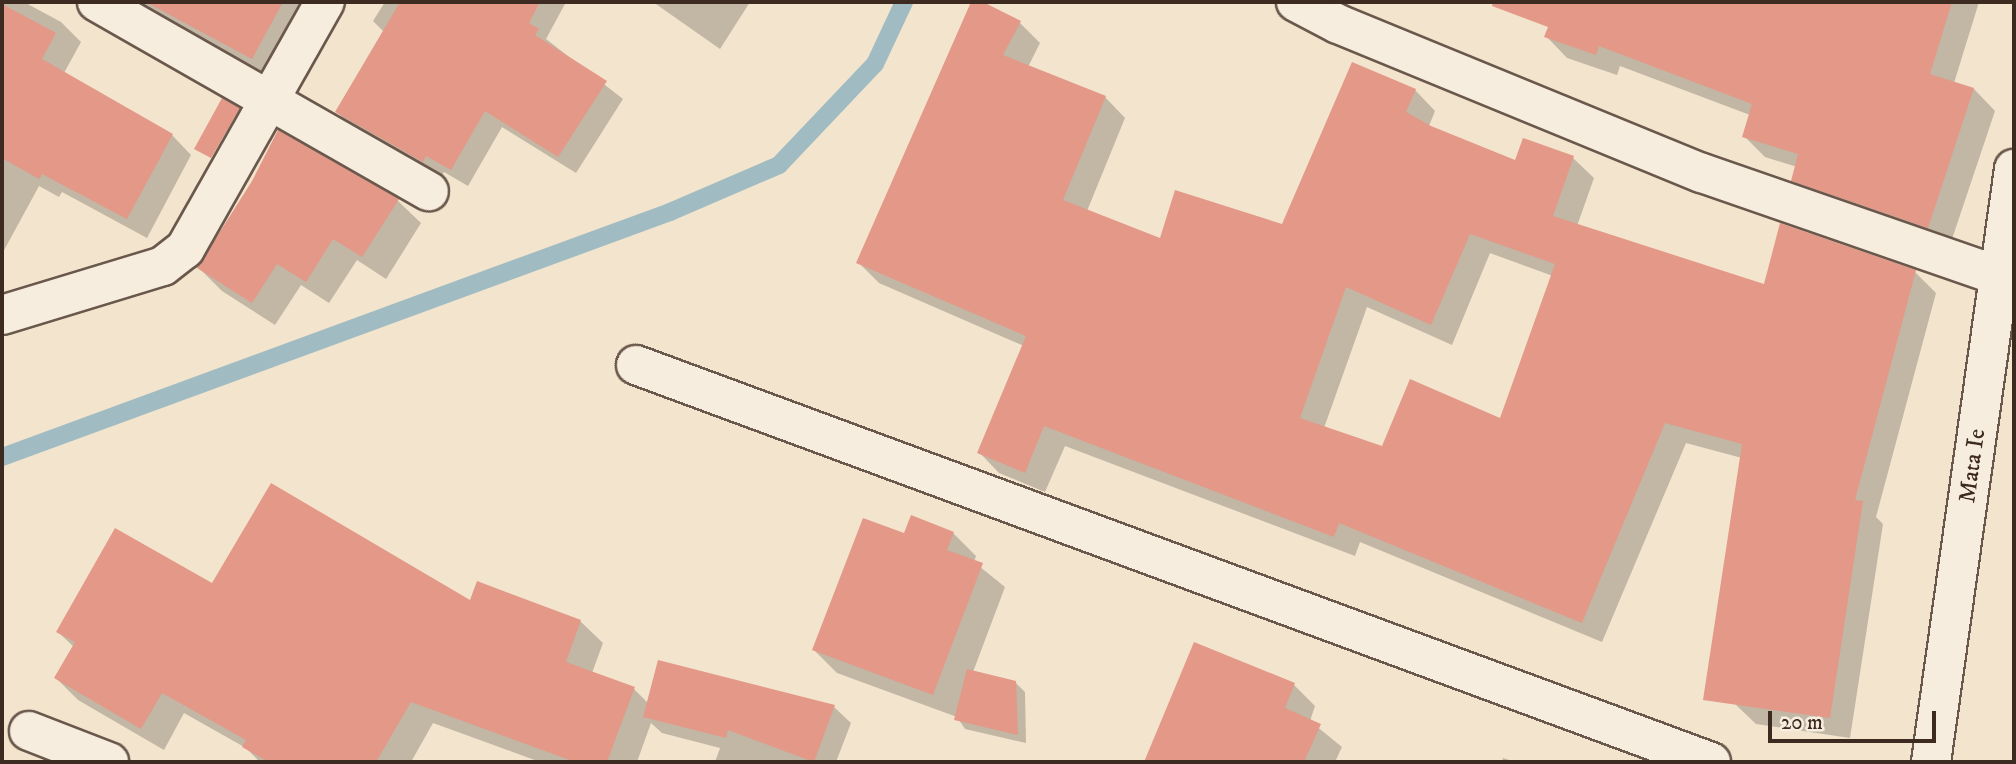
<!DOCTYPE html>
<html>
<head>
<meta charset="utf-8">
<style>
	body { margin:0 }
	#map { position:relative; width:2016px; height:764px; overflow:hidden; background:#f3e4cd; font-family:"IM FELL DW Pica",serif }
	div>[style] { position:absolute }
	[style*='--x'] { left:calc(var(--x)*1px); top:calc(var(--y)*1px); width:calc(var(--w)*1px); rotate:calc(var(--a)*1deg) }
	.shadow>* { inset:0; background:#0003 }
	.stream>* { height:18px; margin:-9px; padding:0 9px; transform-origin:9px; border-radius:9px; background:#a0bcc2 }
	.building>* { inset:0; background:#e39888 }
	.roads { filter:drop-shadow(2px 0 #6a584c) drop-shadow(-2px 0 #6a584c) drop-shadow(0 2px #6a584c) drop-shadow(0 -2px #6a584c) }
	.minor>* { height:38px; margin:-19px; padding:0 19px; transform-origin:19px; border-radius:19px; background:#f7edde }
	span { translate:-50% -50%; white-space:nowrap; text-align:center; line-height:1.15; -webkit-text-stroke:5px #f7edde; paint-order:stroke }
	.street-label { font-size:24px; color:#3d2a21 }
	.frame { position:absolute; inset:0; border:4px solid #3d2a21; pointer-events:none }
	.scale { position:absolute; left:1768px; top:711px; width:168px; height:32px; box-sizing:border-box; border:4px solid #3d2a21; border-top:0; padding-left:9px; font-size:21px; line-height:24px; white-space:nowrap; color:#3d2a21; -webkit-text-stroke:5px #f7edde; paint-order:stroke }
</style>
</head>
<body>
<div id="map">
	<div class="shadow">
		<div style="clip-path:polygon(2px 2px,24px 2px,61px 22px,81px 42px,64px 73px,172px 135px,191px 155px,147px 238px,62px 192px,59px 197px,39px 186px,2px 254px)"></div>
		<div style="clip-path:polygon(133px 2px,313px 2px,272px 78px)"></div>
		<div style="clip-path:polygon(385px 2px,566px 2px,546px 39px,623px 99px,576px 173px,502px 127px,468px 186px,444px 172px,440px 178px,354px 129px,337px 112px,384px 32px,373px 21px)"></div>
		<div style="clip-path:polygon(653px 2px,750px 2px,720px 49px)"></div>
		<div style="clip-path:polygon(evenodd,973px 2px,1020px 23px,1040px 43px,1028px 67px,1105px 97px,1125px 118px,1087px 211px,1161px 241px,1283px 226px,1415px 90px,1435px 111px,1429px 126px,1516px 163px,1573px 158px,1594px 178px,1577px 226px,1765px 286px,1781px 225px,1915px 272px,1936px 293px,1876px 517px,1883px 524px,1850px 738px,1756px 724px,1735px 704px,1742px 458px,1686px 443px,1602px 642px,1360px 542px,1355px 556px,1065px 446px,1045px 492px,999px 473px,979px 452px,1024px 346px,879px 283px,858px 262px,973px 2px,1490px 253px,1553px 276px,1501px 420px,1382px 448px,1324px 428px,1367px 307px,1452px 345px,1490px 253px)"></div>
		<div style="clip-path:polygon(1513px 2px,1979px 2px,1954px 83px,1974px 89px,1995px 111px,1949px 248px,1815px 202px,1793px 180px,1797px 167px,1765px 157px,1744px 136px,1750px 115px,1620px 66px,1617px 75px,1567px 58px,1546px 36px,1553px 16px)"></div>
		<div style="clip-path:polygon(398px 201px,421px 223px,386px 279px,357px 260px,329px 303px,301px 285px,275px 325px,222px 291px,199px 268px)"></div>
		<div style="clip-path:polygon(953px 533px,976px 556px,974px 562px,1005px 587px,973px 672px,1015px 682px,1025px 692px,1026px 743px,965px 729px,957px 717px,837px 673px,814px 650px,905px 535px)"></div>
		<div style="clip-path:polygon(213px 585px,471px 603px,580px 621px,603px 643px,592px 673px,634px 689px,649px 704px,659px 663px,834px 707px,851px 723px,836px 762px,715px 762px,720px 748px,662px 733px,651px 723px,637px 762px,540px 762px,433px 723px,411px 762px,260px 762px,246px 748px,184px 713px,164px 750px,78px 700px,56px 678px,74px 647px,58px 632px)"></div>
		<div style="clip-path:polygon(1195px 644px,1294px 685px,1315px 706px,1310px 721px,1342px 747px,1335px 762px,1145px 762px)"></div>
		<div style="clip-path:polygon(1503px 758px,1516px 762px,1502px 762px)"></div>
	</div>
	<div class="stream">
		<div style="--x:2;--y:457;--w:712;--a:-20.14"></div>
		<div style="--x:670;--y:212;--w:119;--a:-23.3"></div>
		<div style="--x:779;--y:165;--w:139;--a:-46.5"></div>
		<div style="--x:875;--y:64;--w:68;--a:-64.9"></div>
	</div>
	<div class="building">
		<div style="clip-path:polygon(146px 2px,283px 2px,252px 59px)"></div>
		<div style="clip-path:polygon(400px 2px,540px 2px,529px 23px,539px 29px,535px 35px,607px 81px,558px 157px,485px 111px,451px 170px,426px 156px,423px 162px,335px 112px)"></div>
		<div style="clip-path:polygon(evenodd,971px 2px,983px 2px,1021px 21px,1003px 55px,1106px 96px,1063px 200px,1160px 238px,1175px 190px,1282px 224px,1352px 62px,1416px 89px,1406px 112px,1431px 126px,1515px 160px,1523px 138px,1574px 156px,1553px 216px,1764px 284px,1780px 223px,1916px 270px,1855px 500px,1863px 501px,1830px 718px,1703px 700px,1742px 444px,1665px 423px,1582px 623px,1339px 523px,1334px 537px,1044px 426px,1025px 473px,977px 453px,1026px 336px,856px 263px,971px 2px,1470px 234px,1555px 264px,1500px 418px,1410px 379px,1382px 446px,1300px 418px,1346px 287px,1431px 325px,1470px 234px)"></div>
		<div style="clip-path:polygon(1493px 2px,1952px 2px,1930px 74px,1974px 88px,1928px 228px,1791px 181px,1798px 154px,1742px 137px,1752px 104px,1599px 46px,1596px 55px,1544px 37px,1548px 27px,1492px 6px)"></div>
		<div style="clip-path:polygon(2px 4px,56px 33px,42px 59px,173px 134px,127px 219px,42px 174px,39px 179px,2px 158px)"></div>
		<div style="clip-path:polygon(222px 98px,240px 108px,211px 158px,194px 149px)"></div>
		<div style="clip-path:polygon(278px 130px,399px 199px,362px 257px,333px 239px,306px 282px,277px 264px,252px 303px,197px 268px,252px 181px)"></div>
		<div style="clip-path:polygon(271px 483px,470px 600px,477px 581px,581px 620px,566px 662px,635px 687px,607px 762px,575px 762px,411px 702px,376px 762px,269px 762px,242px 747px,246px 740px,162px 693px,141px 729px,54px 678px,75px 642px,56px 632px,115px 528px,212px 583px)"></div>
		<div style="clip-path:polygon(911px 515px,954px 532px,947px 550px,983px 563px,933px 695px,812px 650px,863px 518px,904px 533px)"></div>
		<div style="clip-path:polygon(1194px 642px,1295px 683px,1285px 708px,1321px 724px,1304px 762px,1144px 762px)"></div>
		<div style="clip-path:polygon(658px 660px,835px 705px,814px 762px,728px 730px,726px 738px,643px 717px)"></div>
		<div style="clip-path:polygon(967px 669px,1016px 681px,1018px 735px,954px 720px)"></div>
	</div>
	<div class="roads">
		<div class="minor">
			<div style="--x:97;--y:2;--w:382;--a:29.7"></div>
			<div style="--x:1296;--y:2;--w:47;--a:27.6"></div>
			<div style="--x:1338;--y:24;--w:393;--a:22.3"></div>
			<div style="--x:1702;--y:173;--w:330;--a:19.1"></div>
			<div style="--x:2;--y:315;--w:168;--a:-16.9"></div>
			<div style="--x:163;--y:266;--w:28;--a:-38"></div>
			<div style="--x:185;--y:249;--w:284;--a:-60.5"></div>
			<div style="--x:636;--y:365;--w:1146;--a:20.27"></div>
			<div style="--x:29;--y:731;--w:86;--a:21.2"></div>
			<div style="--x:1931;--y:762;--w:599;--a:-82.03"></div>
		</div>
	</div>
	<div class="street-label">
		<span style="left:1973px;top:466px;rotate:-82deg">Mata Ie</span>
	</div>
	<div class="frame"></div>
	<div class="scale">20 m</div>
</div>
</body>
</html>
